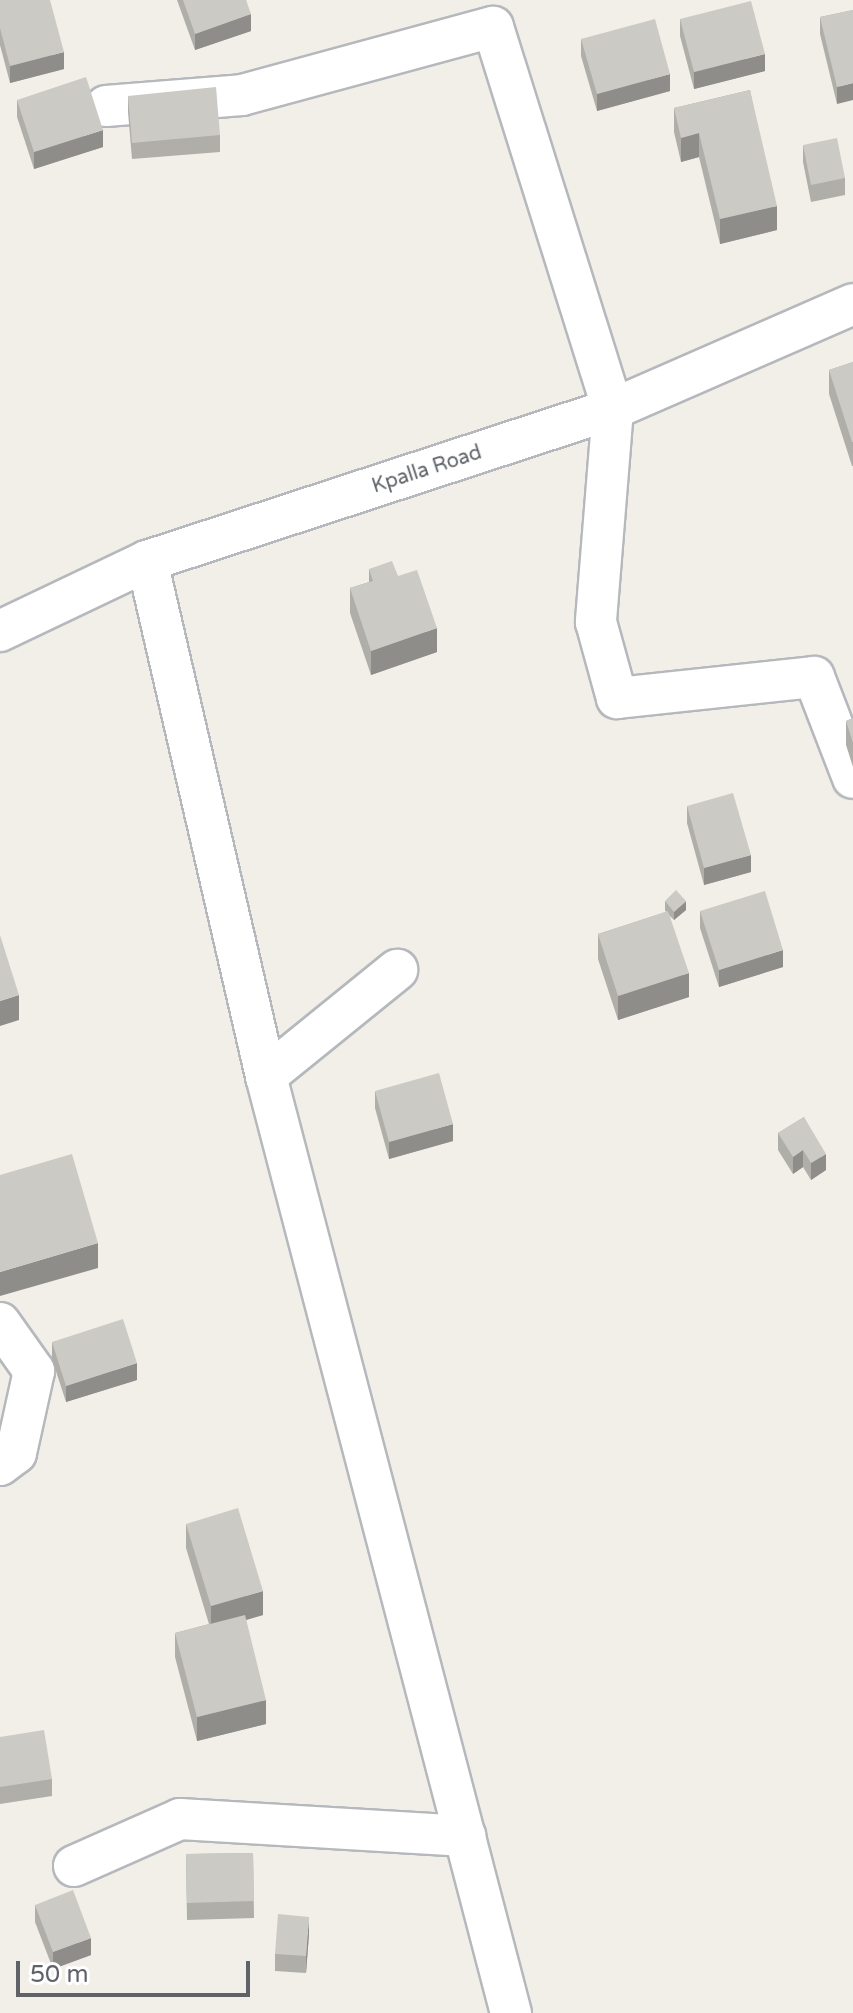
<!DOCTYPE html>
<html>
<head>
<meta charset="utf-8">
<style>
	body { margin:0 }
	#map { position:relative; width:853px; height:2013px; overflow:hidden; background:#f1efe8; font-family:"Varela Round",sans-serif }
	div>[style] { position:absolute }
	[style*='--x'] { left:calc(var(--x)*1px); top:calc(var(--y)*1px); width:calc(var(--w)*1px); rotate:calc(var(--a)*1deg) }
	.roads { filter:drop-shadow(2px 0 #b5b8bc) drop-shadow(-2px 0 #b5b8bc) drop-shadow(0 2px #b5b8bc) drop-shadow(0 -2px #b5b8bc) }
	.minor>* { height:40px; margin:-20px; padding:0 20px; transform-origin:20px; border-radius:20px; background:#fff }
	.wall>* { inset:0; background:#afaea9 }
	.shaded-wall>* { inset:0; background:#8f8d8a }
	.building>* { inset:0; background:#cccac5 }
	span { translate:-50% -50%; white-space:nowrap; text-align:center; line-height:1.15; -webkit-text-stroke:6px #fff; paint-order:stroke }
	.street-label { font-size:20px; color:#5f6368 }
	.scale { position:absolute; left:16px; top:1961px; width:234px; height:36px; box-sizing:border-box; border:4px solid #5f6368; border-top:0; padding-left:10px; font-size:24px; line-height:28px; white-space:nowrap; color:#5f6368; -webkit-text-stroke:6px #fff; paint-order:stroke }
</style>
</head>
<body>
<div id="map">
	<div class="roads">
		<div class="minor">
			<div style="--x:106;--y:106;--w:136;--a:-4.6"></div>
			<div style="--x:242;--y:95;--w:260;--a:-15.2"></div>
			<div style="--x:493;--y:27;--w:400;--a:72.6"></div>
			<div style="--x:613;--y:409;--w:214;--a:94.6"></div>
			<div style="--x:596;--y:622;--w:79;--a:74.6"></div>
			<div style="--x:617;--y:698;--w:198;--a:-6.1"></div>
			<div style="--x:814;--y:677;--w:108;--a:68.9"></div>
			<div style="--x:147;--y:561;--w:529;--a:76.99"></div>
			<div style="--x:266;--y:1076;--w:969;--a:75.35"></div>
			<div style="--x:0;--y:631;--w:163;--a:-25.5"></div>
			<div style="--x:147;--y:561;--w:490;--a:-18.1"></div>
			<div style="--x:613;--y:409;--w:262;--a:-23.6"></div>
			<div style="--x:266;--y:1076;--w:169;--a:-39"></div>
			<div style="--x:0;--y:1323;--w:59;--a:54.7"></div>
			<div style="--x:34;--y:1371;--w:84;--a:102.4"></div>
			<div style="--x:16;--y:1453;--w:20;--a:143"></div>
			<div style="--x:74;--y:1866;--w:116;--a:-23.9"></div>
			<div style="--x:180;--y:1819;--w:286;--a:3.4"></div>
		</div>
	</div>
	<div class="wall">
		<div style="clip-path:polygon(0 0,64px 69px,10px 83px,0 45px)"></div>
		<div style="clip-path:polygon(177px 0,246px 0,251px 31px,195px 50px)"></div>
		<div style="clip-path:polygon(853px 10px,837px 104px,820px 34px,820px 17px)"></div>
		<div style="clip-path:polygon(680px 19px,765px 71px,694px 89px,680px 36px)"></div>
		<div style="clip-path:polygon(581px 39px,670px 91px,597px 111px,581px 56px)"></div>
		<div style="clip-path:polygon(750px 90px,777px 230px,720px 244px,699px 157px,681px 162px,674px 132px,674px 108px)"></div>
		<div style="clip-path:polygon(128px 96px,220px 135px,220px 152px,132px 159px,128px 112px)"></div>
		<div style="clip-path:polygon(17px 100px,103px 147px,34px 169px,17px 117px)"></div>
		<div style="clip-path:polygon(803px 145px,845px 178px,845px 195px,811px 202px,803px 162px)"></div>
		<div style="clip-path:polygon(853px 362px,853px 466px,852px 466px,829px 394px,829px 370px)"></div>
		<div style="clip-path:polygon(369px 569px,398px 576px,437px 652px,371px 675px,350px 613px,350px 588px,369px 582px)"></div>
		<div style="clip-path:polygon(853px 718px,853px 767px,846px 745px,846px 721px)"></div>
		<div style="clip-path:polygon(687px 806px,751px 872px,704px 885px,687px 823px)"></div>
		<div style="clip-path:polygon(665px 901px,686px 910px,674px 920px,669px 915px,689px 997px,618px 1020px,598px 959px,598px 934px,666px 912px,665px 910px)"></div>
		<div style="clip-path:polygon(700px 911px,783px 967px,719px 987px,700px 928px)"></div>
		<div style="clip-path:polygon(375px 1091px,453px 1141px,389px 1159px,375px 1108px)"></div>
		<div style="clip-path:polygon(804px 1117px,826px 1170px,811px 1180px,803px 1167px,793px 1174px,778px 1150px,778px 1133px)"></div>
		<div style="clip-path:polygon(52px 1342px,137px 1380px,66px 1402px,52px 1359px)"></div>
		<div style="clip-path:polygon(186px 1524px,263px 1615px,246px 1620px,266px 1724px,197px 1741px,175px 1657px,175px 1633px,209px 1624px,186px 1548px)"></div>
		<div style="clip-path:polygon(0 1737px,52px 1779px,52px 1796px,0 1804px)"></div>
		<div style="clip-path:polygon(253px 1853px,254px 1918px,187px 1920px,186px 1854px)"></div>
		<div style="clip-path:polygon(35px 1905px,91px 1955px,53px 1969px,35px 1922px)"></div>
		<div style="clip-path:polygon(309px 1934px,306px 1973px,275px 1971px,275px 1954px)"></div>
	</div>
	<div class="shaded-wall">
		<div style="clip-path:polygon(251px 14px,251px 31px,195px 50px,195px 34px)"></div>
		<div style="clip-path:polygon(64px 52px,64px 69px,10px 83px,10px 66px)"></div>
		<div style="clip-path:polygon(765px 54px,765px 71px,694px 89px,694px 72px)"></div>
		<div style="clip-path:polygon(670px 74px,670px 91px,597px 111px,597px 94px)"></div>
		<div style="clip-path:polygon(853px 83px,853px 100px,837px 104px,837px 87px)"></div>
		<div style="clip-path:polygon(103px 130px,103px 147px,34px 169px,34px 152px)"></div>
		<div style="clip-path:polygon(699px 133px,699px 157px,681px 162px,681px 138px)"></div>
		<div style="clip-path:polygon(777px 206px,777px 230px,720px 244px,720px 219px)"></div>
		<div style="clip-path:polygon(437px 628px,437px 652px,371px 675px,371px 651px)"></div>
		<div style="clip-path:polygon(751px 855px,751px 872px,704px 885px,704px 868px)"></div>
		<div style="clip-path:polygon(686px 901px,686px 910px,674px 920px,674px 912px)"></div>
		<div style="clip-path:polygon(783px 950px,783px 967px,719px 987px,719px 970px)"></div>
		<div style="clip-path:polygon(689px 973px,689px 997px,618px 1020px,618px 996px)"></div>
		<div style="clip-path:polygon(19px 995px,19px 1020px,0 1026px,0 1001px)"></div>
		<div style="clip-path:polygon(453px 1124px,453px 1141px,389px 1159px,389px 1142px)"></div>
		<div style="clip-path:polygon(803px 1150px,803px 1167px,793px 1174px,793px 1157px)"></div>
		<div style="clip-path:polygon(826px 1154px,826px 1170px,811px 1180px,811px 1163px)"></div>
		<div style="clip-path:polygon(98px 1243px,98px 1268px,0 1296px,0 1272px)"></div>
		<div style="clip-path:polygon(137px 1363px,137px 1380px,66px 1402px,66px 1386px)"></div>
		<div style="clip-path:polygon(263px 1591px,263px 1615px,211px 1630px,211px 1606px)"></div>
		<div style="clip-path:polygon(266px 1700px,266px 1724px,197px 1741px,197px 1717px)"></div>
		<div style="clip-path:polygon(309px 1917px,309px 1934px,306px 1973px,306px 1956px)"></div>
		<div style="clip-path:polygon(91px 1938px,91px 1955px,53px 1969px,53px 1952px)"></div>
	</div>
	<div class="building">
		<div style="clip-path:polygon(0 0,50px 0,64px 52px,10px 66px,0 28px)"></div>
		<div style="clip-path:polygon(183px 0,246px 0,251px 14px,195px 34px)"></div>
		<div style="clip-path:polygon(751px 1px,765px 54px,694px 72px,680px 19px)"></div>
		<div style="clip-path:polygon(853px 10px,853px 83px,837px 87px,820px 17px)"></div>
		<div style="clip-path:polygon(655px 19px,670px 74px,597px 94px,581px 39px)"></div>
		<div style="clip-path:polygon(86px 77px,103px 130px,34px 152px,17px 100px)"></div>
		<div style="clip-path:polygon(216px 87px,220px 135px,132px 143px,128px 96px)"></div>
		<div style="clip-path:polygon(750px 90px,777px 206px,720px 219px,699px 133px,681px 138px,674px 108px)"></div>
		<div style="clip-path:polygon(837px 138px,845px 178px,811px 185px,803px 145px)"></div>
		<div style="clip-path:polygon(853px 362px,853px 442px,852px 442px,829px 370px)"></div>
		<div style="clip-path:polygon(392px 561px,398px 576px,417px 570px,437px 628px,371px 651px,350px 588px,373px 581px,369px 569px)"></div>
		<div style="clip-path:polygon(853px 718px,853px 743px,846px 721px)"></div>
		<div style="clip-path:polygon(733px 793px,751px 855px,704px 868px,687px 806px)"></div>
		<div style="clip-path:polygon(676px 890px,686px 901px,674px 912px,665px 901px)"></div>
		<div style="clip-path:polygon(765px 891px,783px 950px,719px 970px,700px 911px)"></div>
		<div style="clip-path:polygon(668px 911px,689px 973px,618px 996px,598px 934px)"></div>
		<div style="clip-path:polygon(0 935px,19px 995px,0 1001px)"></div>
		<div style="clip-path:polygon(439px 1073px,453px 1124px,389px 1142px,375px 1091px)"></div>
		<div style="clip-path:polygon(804px 1117px,826px 1154px,811px 1163px,803px 1150px,793px 1157px,778px 1133px)"></div>
		<div style="clip-path:polygon(72px 1154px,98px 1243px,0 1272px,0 1175px)"></div>
		<div style="clip-path:polygon(123px 1319px,137px 1363px,66px 1386px,52px 1342px)"></div>
		<div style="clip-path:polygon(238px 1508px,263px 1591px,211px 1606px,186px 1524px)"></div>
		<div style="clip-path:polygon(245px 1615px,266px 1700px,197px 1717px,175px 1633px)"></div>
		<div style="clip-path:polygon(44px 1730px,52px 1779px,0 1787px,0 1737px)"></div>
		<div style="clip-path:polygon(253px 1853px,254px 1901px,187px 1903px,186px 1854px)"></div>
		<div style="clip-path:polygon(73px 1890px,91px 1938px,53px 1952px,35px 1905px)"></div>
		<div style="clip-path:polygon(278px 1914px,309px 1917px,306px 1956px,275px 1954px)"></div>
	</div>
	<div class="street-label">
		<span style="left:427px;top:470px;rotate:-18deg">Kpalla Road</span>
	</div>
	<div class="scale">50 m</div>
</div>
</body>
</html>
